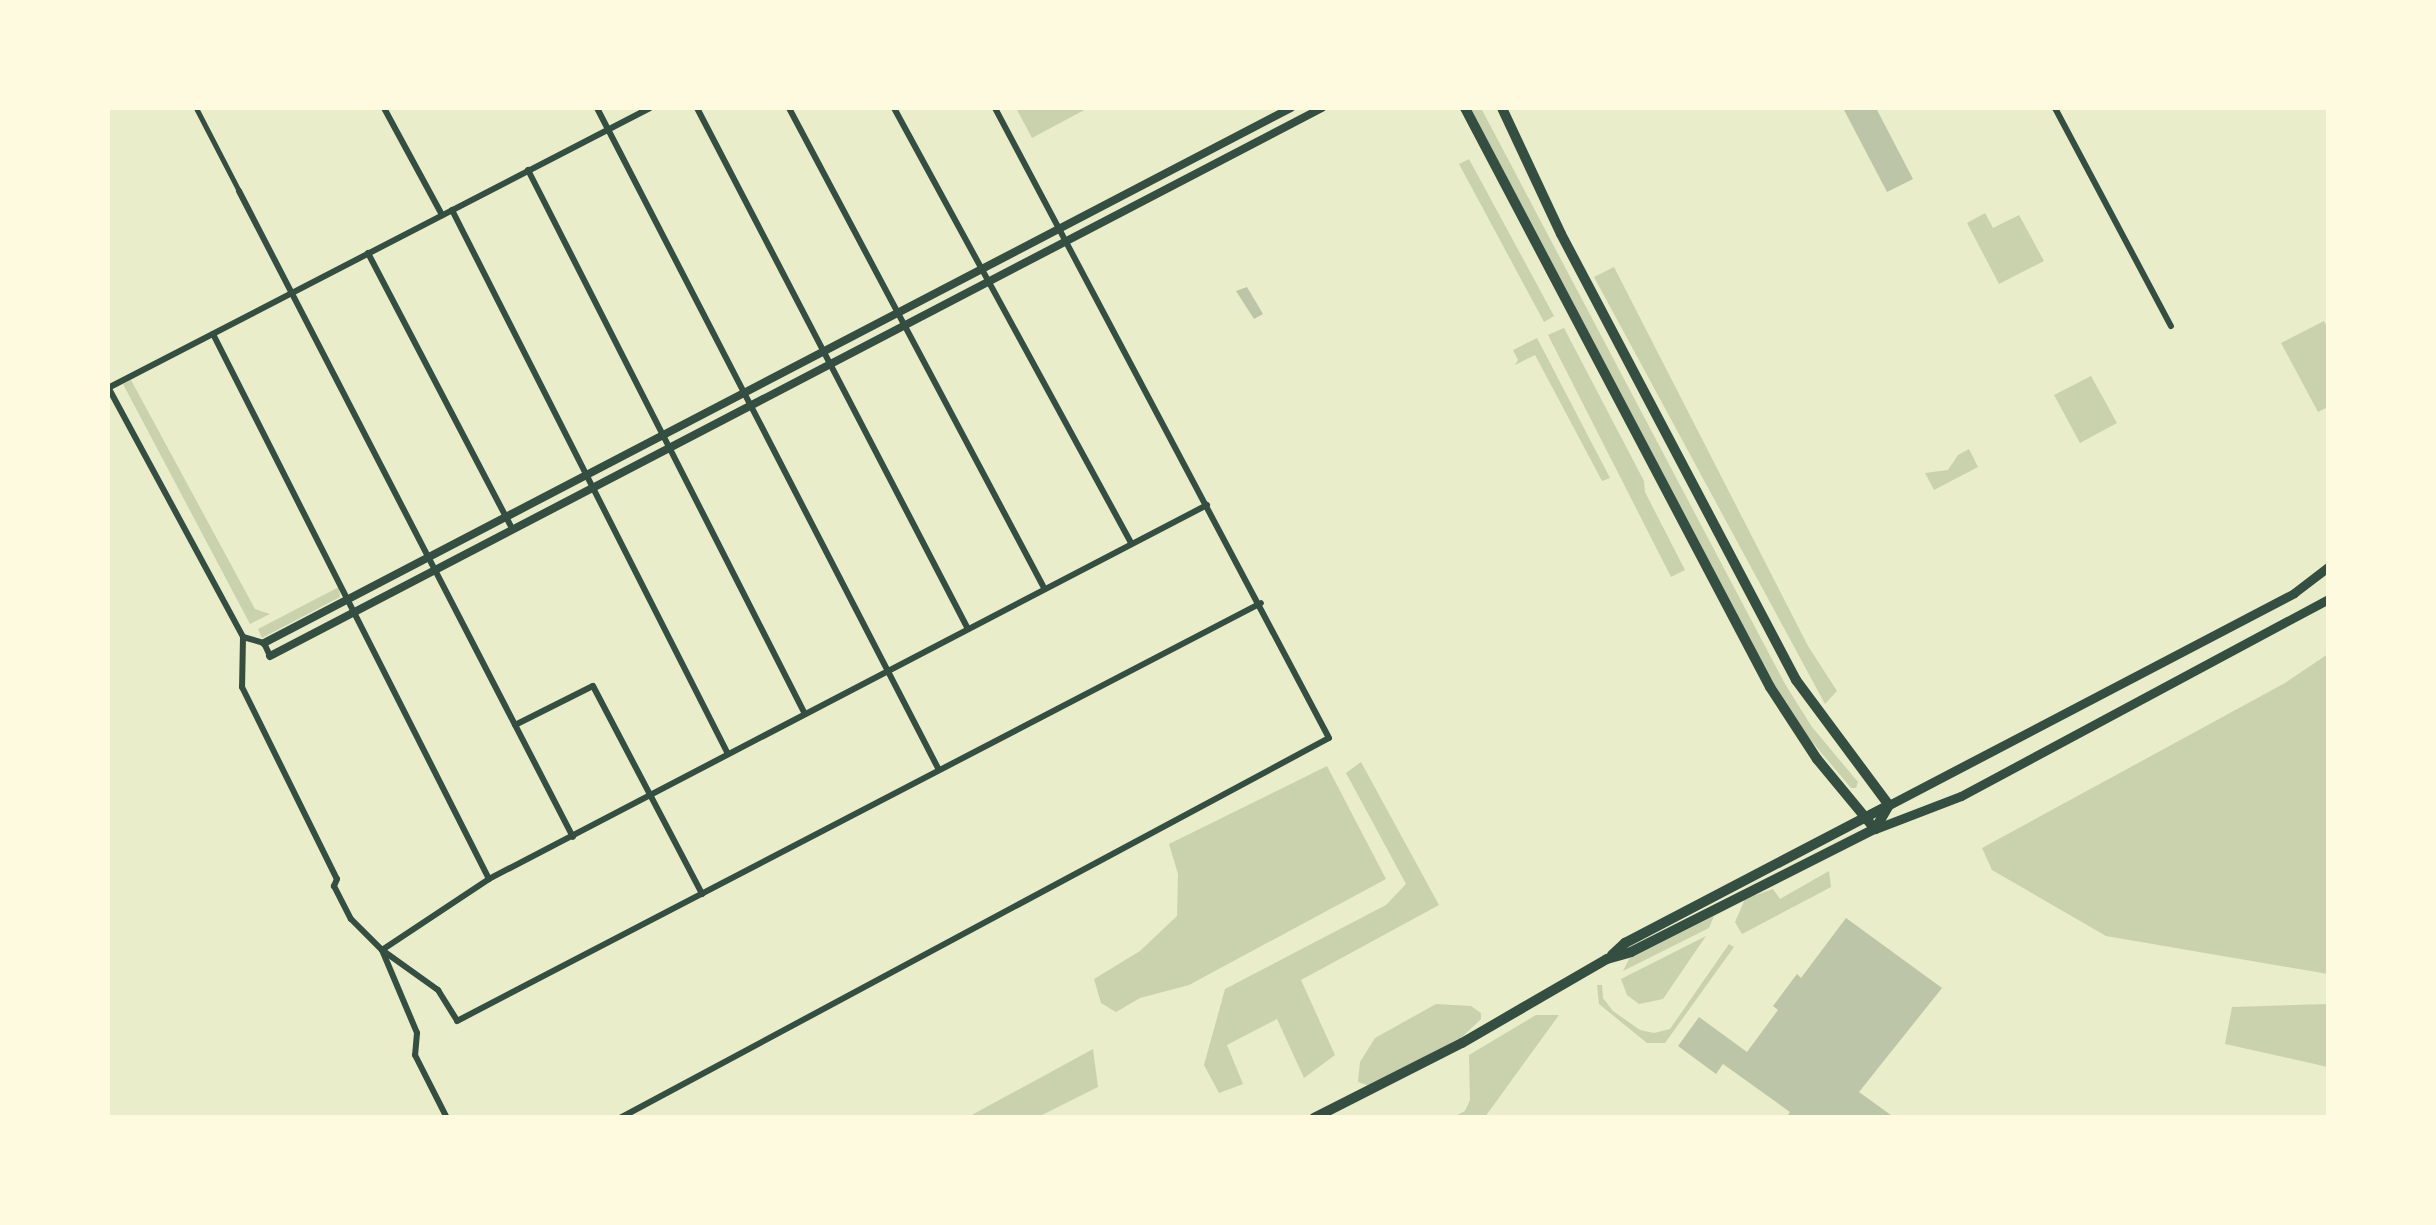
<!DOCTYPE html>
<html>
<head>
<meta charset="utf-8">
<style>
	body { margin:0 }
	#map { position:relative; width:2436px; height:1225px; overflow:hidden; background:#e9edc9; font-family:Bitter,serif }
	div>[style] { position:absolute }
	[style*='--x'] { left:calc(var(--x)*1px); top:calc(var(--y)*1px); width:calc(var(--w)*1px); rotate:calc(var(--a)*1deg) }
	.green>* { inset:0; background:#cad2ad }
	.building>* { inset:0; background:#bcc5a7 }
	.pedestrian>* { height:5px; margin:-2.5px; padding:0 2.5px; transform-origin:2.5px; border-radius:2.5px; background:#344e41 }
	.minor>* { height:6px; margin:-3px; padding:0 3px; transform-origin:3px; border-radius:3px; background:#344e41 }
	.tertiary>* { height:8px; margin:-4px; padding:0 4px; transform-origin:4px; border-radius:4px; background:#344e41 }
	.secondary>* { height:9px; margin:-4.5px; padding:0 4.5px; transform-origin:4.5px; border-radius:4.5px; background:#344e41 }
	.primary>* { height:10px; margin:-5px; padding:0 5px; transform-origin:5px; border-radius:5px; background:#344e41 }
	span { translate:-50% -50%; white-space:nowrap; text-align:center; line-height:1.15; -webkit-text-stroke:10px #fefae0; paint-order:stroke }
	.frame { position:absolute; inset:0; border:110px solid #fefae0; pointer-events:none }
</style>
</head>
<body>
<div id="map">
	<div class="green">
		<div style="clip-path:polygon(1016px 108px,1088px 108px,1032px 138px)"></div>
		<div style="clip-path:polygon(1470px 108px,1481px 108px,1785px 684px,1812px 727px,1858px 782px,1856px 788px,1851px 788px,1808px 737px,1774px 687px)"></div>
		<div style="clip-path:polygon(1469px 159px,1554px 316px,1544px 322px,1459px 164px)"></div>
		<div style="clip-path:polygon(1985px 213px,1993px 228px,2019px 215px,2044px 261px,1999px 284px,1967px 223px)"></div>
		<div style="clip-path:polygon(1614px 267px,1808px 646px,1837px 691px,1825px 704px,1594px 277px)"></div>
		<div style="clip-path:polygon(2324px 321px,2328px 329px,2328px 407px,2318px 412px,2281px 343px)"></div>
		<div style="clip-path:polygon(1564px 328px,1644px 481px,1645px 492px,1685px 570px,1671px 577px,1548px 335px)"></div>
		<div style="clip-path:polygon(1537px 338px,1610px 478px,1602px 481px,1535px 355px,1515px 365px,1518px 360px,1513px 350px)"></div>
		<div style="clip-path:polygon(2091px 376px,2117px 423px,2080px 443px,2054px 395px)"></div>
		<div style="clip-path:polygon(131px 380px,255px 609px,270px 614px,250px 624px,123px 384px)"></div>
		<div style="clip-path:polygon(1969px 449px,1978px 467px,1934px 490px,1925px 473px,1948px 470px,1958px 455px)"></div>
		<div style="clip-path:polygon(339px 587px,340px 597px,262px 638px,258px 629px)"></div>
		<div style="clip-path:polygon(2328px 654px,2328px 974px,2106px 936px,1992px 870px,1982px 848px,2285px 683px)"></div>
		<div style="clip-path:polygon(1361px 762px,1439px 905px,1301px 980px,1335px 1055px,1304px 1078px,1277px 1019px,1227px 1045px,1243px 1084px,1219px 1093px,1204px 1065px,1225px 989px,1386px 905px,1406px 884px,1346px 773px)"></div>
		<div style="clip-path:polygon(1327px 766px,1386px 879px,1189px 985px,1140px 998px,1116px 1012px,1101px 1003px,1094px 979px,1140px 951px,1177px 916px,1178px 874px,1169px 844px)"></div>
		<div style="clip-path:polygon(1829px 871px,1831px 887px,1742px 934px,1735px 922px,1745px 899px,1773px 889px,1780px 899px)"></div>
		<div style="clip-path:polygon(1714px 916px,1709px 928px,1623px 971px,1629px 959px)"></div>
		<div style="clip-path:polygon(1706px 936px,1663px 999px,1639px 1004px,1627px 995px,1621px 979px)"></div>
		<div style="clip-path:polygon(1729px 944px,1734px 947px,1665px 1043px,1647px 1043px,1599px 1004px,1597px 985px,1602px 985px,1603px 998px,1613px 1011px,1640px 1030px,1654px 1033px,1670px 1029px)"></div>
		<div style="clip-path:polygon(1436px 1004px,1471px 1006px,1481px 1013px,1481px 1019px,1462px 1037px,1370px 1086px,1358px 1082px,1360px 1062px,1375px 1038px)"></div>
		<div style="clip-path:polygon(2328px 1004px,2328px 1067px,2225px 1044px,2232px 1007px)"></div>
		<div style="clip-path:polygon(1536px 1015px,1559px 1015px,1485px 1117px,1453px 1117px,1465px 1111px,1470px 1100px,1469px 1055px)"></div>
		<div style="clip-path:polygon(1093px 1049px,1098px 1087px,1038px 1117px,968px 1117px)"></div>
	</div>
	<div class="building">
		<div style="clip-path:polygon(1843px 108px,1876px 108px,1913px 179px,1887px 192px)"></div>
		<div style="clip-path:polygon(1247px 287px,1263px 314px,1254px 319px,1236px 291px)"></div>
		<div style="clip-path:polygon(1846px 918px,1942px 988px,1859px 1092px,1895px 1118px,1786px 1118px,1790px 1112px,1723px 1064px,1716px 1074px,1678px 1046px,1699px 1017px,1747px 1052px,1778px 1010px,1773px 1006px,1797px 974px,1801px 978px)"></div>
	</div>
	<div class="pedestrian">
		<div style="--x:196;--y:108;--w:93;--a:62.6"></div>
	</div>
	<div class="minor">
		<div style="--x:384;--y:108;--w:122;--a:61.5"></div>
		<div style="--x:597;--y:108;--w:743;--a:62.68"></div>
		<div style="--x:697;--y:108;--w:585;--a:62.52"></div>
		<div style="--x:789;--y:108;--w:541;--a:62.01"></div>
		<div style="--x:894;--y:108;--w:494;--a:61.4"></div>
		<div style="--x:2055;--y:108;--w:247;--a:62"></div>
		<div style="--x:528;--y:170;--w:610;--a:63.02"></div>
		<div style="--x:239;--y:191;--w:727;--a:62.66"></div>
		<div style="--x:452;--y:210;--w:610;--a:63.1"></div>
		<div style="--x:368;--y:253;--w:310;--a:62.4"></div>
		<div style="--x:213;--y:334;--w:611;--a:63.14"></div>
		<div style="--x:108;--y:387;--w:284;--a:61.6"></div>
		<div style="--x:243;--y:637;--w:50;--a:91.1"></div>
		<div style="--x:242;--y:687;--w:214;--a:63.7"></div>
		<div style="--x:337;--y:879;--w:8;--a:113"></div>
		<div style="--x:334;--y:886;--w:37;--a:63"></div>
		<div style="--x:351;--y:919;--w:44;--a:45"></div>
		<div style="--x:382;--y:950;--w:90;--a:67.1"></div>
		<div style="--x:417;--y:1033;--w:22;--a:95"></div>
		<div style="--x:415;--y:1055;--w:71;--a:63.1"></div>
		<div style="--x:108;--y:388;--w:610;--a:-27.32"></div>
		<div style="--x:1207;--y:505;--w:810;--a:152.49"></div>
		<div style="--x:489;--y:879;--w:128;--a:146.4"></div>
		<div style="--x:382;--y:950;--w:69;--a:35.5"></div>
		<div style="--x:438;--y:990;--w:36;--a:58"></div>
		<div style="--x:457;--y:1021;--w:906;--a:-27.47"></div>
		<div style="--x:243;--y:637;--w:22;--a:16"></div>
		<div style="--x:264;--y:643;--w:14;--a:65"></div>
		<div style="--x:515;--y:725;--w:87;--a:-26.6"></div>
		<div style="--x:593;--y:686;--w:235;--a:62.3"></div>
		<div style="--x:620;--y:1118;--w:804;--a:-28.19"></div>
		<div style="--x:1329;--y:738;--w:713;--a:-117.93"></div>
	</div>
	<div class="tertiary">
		<div style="--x:264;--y:643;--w:1158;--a:-27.52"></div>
		<div style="--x:270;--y:656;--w:1186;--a:-27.52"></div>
	</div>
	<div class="secondary">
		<div style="--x:1889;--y:805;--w:457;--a:-27.6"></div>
		<div style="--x:2294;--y:593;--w:43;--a:-37.4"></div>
		<div style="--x:1875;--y:829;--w:92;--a:-21"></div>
		<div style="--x:1961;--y:796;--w:417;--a:-28.2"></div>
	</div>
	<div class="primary">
		<div style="--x:1465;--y:108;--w:654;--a:62.22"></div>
		<div style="--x:1770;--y:687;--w:86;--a:56.9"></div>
		<div style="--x:1817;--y:759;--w:91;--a:50.4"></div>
		<div style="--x:1502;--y:108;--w:139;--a:64.9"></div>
		<div style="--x:1561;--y:234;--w:504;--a:62.21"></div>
		<div style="--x:1796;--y:680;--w:156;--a:53.4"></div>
		<div style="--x:1889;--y:805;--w:28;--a:120"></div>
		<div style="--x:1612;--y:955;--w:18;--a:-43"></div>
		<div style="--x:1625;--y:943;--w:296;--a:-27.6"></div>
		<div style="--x:1314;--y:1118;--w:166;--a:-26.9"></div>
		<div style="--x:1462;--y:1043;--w:168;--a:-30.1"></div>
		<div style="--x:1607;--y:959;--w:25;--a:-16"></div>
		<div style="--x:1631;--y:952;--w:273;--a:-26.8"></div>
	</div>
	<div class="frame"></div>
</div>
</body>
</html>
